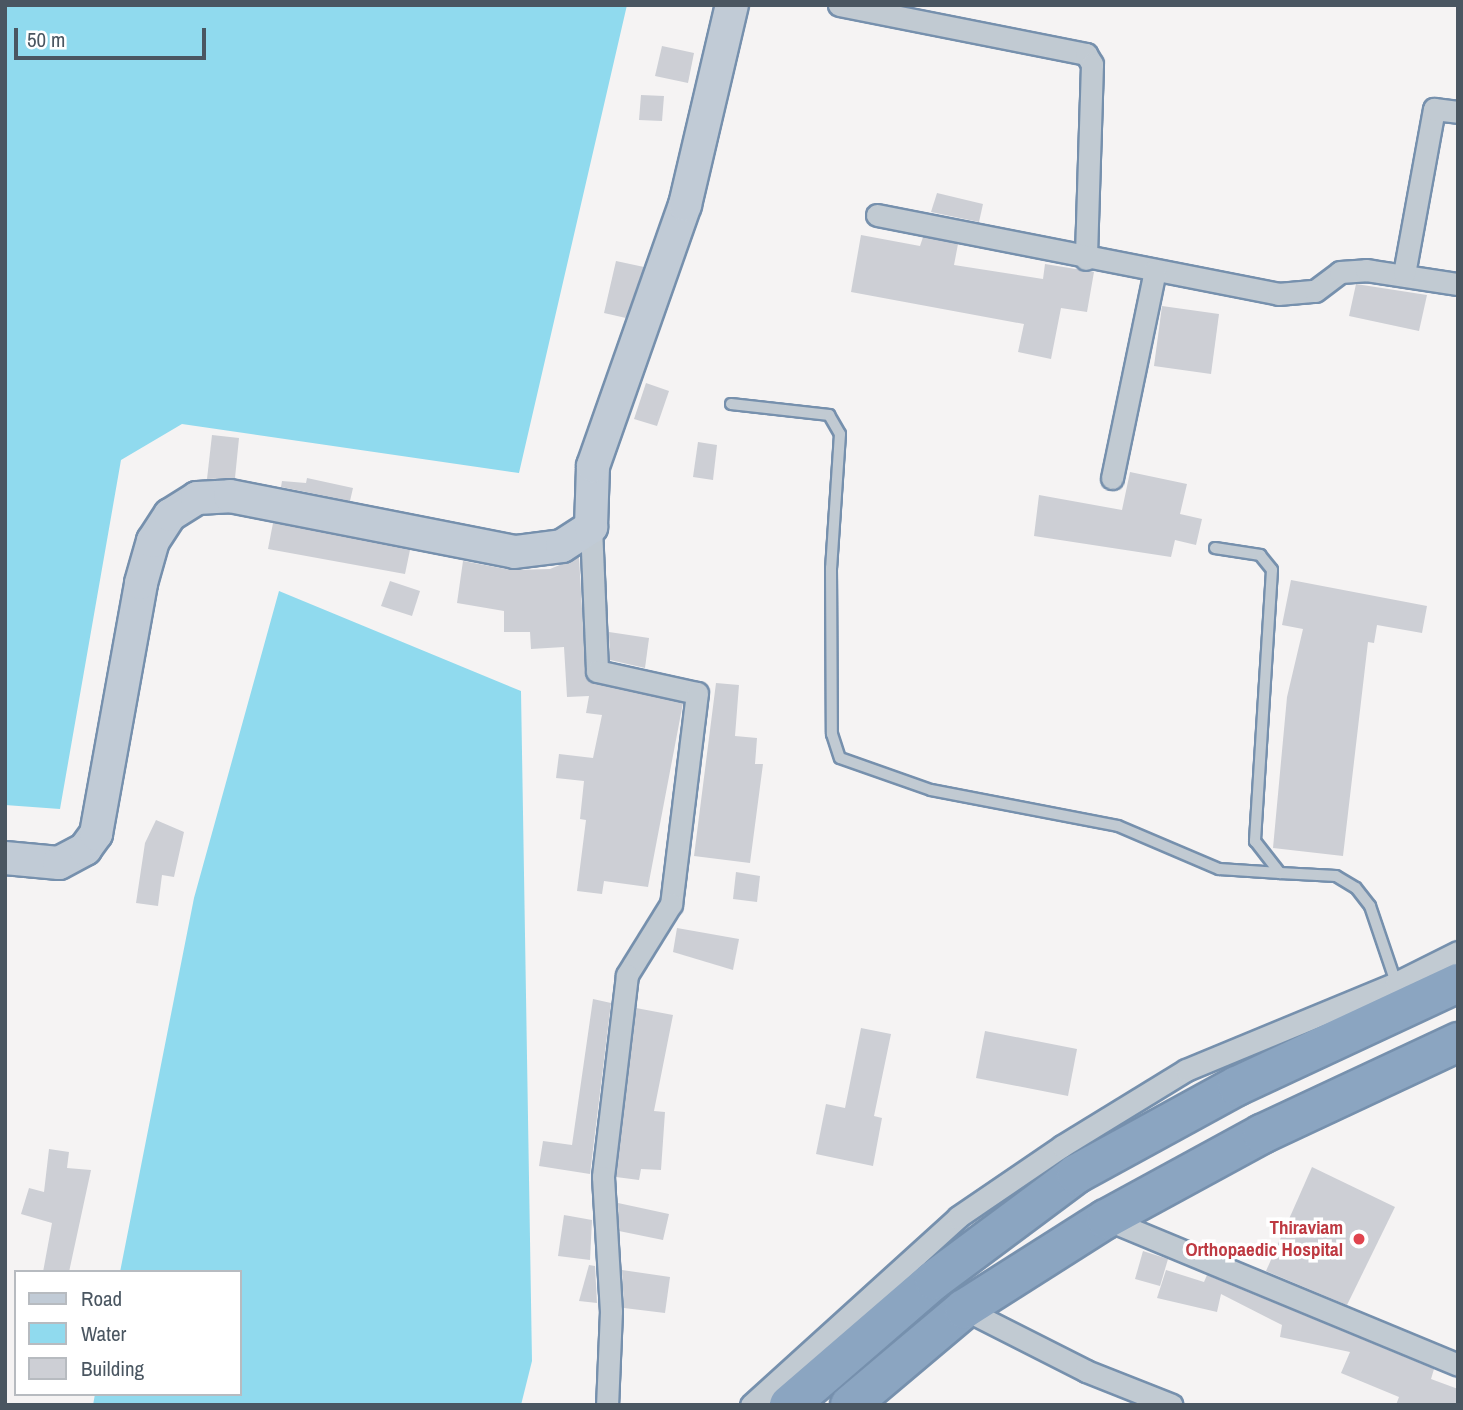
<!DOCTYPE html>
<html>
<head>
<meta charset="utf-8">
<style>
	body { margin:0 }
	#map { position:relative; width:1463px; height:1410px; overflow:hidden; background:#f5f3f3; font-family:"Archivo Narrow",sans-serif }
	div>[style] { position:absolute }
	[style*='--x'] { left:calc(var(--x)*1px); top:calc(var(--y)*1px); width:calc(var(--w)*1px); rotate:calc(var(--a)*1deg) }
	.water>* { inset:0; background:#90daee }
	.building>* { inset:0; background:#cdcfd5 }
	.roads { filter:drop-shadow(2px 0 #7690ad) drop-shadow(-2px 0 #7690ad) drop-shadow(0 2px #7690ad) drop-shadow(0 -2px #7690ad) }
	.lane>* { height:10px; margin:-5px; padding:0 5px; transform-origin:5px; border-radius:5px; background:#c1cad2 }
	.street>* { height:21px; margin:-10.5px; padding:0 10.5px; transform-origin:10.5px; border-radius:10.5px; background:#c1cad2 }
	.secondary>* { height:32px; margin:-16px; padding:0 16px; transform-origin:16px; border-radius:16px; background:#c1cbd6 }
	.highway>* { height:38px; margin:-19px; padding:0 19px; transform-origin:19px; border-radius:19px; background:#8ba5c1 }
	.dots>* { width:19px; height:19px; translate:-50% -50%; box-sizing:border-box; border:4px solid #fff; border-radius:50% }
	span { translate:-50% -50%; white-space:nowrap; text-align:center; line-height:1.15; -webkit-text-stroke:7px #fff; paint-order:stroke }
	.health-label { font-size:19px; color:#be3a42; font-weight:700 }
	.right { translate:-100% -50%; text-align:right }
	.frame { position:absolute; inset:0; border:7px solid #4a5661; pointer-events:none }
	.legend { position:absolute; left:14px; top:1270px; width:228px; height:126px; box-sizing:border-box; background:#fff; border:2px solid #b7bbc0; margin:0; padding:9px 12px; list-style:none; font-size:21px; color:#4a5661 }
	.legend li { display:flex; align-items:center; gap:14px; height:35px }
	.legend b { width:35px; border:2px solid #b7bbc0 }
	.scale { position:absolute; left:14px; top:28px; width:192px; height:32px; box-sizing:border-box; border:4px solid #4a5661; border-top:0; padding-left:9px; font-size:21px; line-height:24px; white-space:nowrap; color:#4a5661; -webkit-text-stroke:5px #fff; paint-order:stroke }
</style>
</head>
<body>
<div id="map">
	<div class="water">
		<div style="clip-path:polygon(5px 5px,627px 5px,519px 473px,182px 424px,121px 460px,60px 809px,5px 805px)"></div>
		<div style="clip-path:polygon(279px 591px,521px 691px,532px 1361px,521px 1405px,93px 1405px,95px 1394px,240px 1394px,240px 1272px,120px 1272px,194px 898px)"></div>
	</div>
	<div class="building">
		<div style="clip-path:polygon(662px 46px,694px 53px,688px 83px,655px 76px)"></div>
		<div style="clip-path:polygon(641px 95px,664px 96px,662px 121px,639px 120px)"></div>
		<div style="clip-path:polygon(937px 193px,983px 204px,979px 222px,931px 212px)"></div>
		<div style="clip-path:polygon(861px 235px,920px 246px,923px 237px,958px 244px,954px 265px,1043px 279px,1045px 264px,1094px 272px,1087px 312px,1061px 308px,1051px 359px,1018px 352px,1024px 324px,851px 292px)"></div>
		<div style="clip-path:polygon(616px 261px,644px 267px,626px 318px,604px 313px)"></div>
		<div style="clip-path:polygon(1356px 284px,1427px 295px,1419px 331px,1349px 316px)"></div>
		<div style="clip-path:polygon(1162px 306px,1219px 314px,1211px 374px,1154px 366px)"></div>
		<div style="clip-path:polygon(646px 383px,669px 391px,657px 426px,634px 419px)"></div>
		<div style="clip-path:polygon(212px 435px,239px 438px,235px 478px,207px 479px)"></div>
		<div style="clip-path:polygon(698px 442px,717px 445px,713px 480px,693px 477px)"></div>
		<div style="clip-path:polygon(1130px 472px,1187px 484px,1180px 514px,1202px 519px,1196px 545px,1175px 540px,1171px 557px,1034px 536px,1039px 495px,1122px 510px)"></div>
		<div style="clip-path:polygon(307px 478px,353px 488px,350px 501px,281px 487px,282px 481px,306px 483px)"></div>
		<div style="clip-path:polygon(273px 523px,410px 550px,405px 574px,268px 549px)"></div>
		<div style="clip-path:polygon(579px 557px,586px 678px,683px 703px,648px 887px,604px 881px,602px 894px,577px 891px,586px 820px,580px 819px,584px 781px,556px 778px,559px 754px,593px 758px,602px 715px,586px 713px,589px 696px,567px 697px,564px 647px,531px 649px,530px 632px,504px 632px,504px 611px,457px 603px,463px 561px,512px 570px,550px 569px)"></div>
		<div style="clip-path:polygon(1291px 580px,1427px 606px,1422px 633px,1377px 625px,1374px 643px,1368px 642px,1343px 856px,1273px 848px,1287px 697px,1303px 629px,1282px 625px)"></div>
		<div style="clip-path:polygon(390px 581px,420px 591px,412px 616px,381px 606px)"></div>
		<div style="clip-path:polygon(609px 632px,649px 638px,645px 668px,610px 660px)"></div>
		<div style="clip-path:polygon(716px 683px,739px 685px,735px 736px,757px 738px,755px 764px,763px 764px,750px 863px,694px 856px)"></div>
		<div style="clip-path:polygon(156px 820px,184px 832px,174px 877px,162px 875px,158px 906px,136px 903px,145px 843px)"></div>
		<div style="clip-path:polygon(736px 872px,760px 876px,757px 902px,733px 899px)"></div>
		<div style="clip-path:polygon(677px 928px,739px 939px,733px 970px,673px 952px)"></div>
		<div style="clip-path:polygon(593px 999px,611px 1003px,590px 1174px,539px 1166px,543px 1141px,572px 1145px)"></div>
		<div style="clip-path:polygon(636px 1008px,673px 1015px,654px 1111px,665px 1112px,661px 1170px,641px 1169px,639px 1180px,616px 1177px)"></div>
		<div style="clip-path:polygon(861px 1028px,891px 1034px,874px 1116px,882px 1118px,873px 1166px,816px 1154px,826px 1104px,845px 1108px)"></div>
		<div style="clip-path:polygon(985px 1031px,1077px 1049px,1068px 1096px,976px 1078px)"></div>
		<div style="clip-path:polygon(49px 1149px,69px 1152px,67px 1168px,91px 1170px,69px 1272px,43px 1272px,52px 1223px,21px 1214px,29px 1188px,44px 1192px)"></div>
		<div style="clip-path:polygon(1312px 1167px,1395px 1207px,1347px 1305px,1266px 1271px)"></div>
		<div style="clip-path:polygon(618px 1203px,669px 1214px,663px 1240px,619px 1231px)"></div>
		<div style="clip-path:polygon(564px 1215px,592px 1220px,590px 1260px,558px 1256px)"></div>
		<div style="clip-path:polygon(1143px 1251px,1168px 1259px,1160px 1286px,1135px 1279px)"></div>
		<div style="clip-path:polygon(589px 1265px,595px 1266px,597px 1303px,579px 1301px)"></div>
		<div style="clip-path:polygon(622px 1270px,670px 1277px,665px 1313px,624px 1308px)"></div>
		<div style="clip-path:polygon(1166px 1270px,1204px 1282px,1207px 1275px,1434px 1369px,1431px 1379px,1458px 1389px,1458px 1405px,1396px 1405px,1399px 1397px,1341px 1373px,1350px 1352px,1280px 1337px,1282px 1325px,1221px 1294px,1217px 1312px,1157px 1298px)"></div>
	</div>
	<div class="roads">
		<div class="lane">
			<div style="--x:731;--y:404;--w:99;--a:6.4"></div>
			<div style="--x:829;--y:415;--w:22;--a:60"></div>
			<div style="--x:840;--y:434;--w:134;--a:93.8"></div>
			<div style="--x:831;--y:568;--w:166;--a:89.7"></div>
			<div style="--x:832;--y:734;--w:25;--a:72"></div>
			<div style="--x:840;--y:758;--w:96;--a:19.4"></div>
			<div style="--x:931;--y:790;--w:190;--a:10.9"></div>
			<div style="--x:1118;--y:826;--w:110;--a:23.1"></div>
			<div style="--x:1219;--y:869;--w:61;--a:3.8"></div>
			<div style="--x:1215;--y:548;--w:46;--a:8.8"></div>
			<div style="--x:1260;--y:555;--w:19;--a:51"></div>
			<div style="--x:1272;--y:570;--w:272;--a:93.6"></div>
			<div style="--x:1255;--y:841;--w:41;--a:52"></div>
			<div style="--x:1280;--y:873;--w:56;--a:3.1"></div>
			<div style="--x:1336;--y:876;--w:23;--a:31"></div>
			<div style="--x:1356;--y:888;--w:23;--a:52"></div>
			<div style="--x:1370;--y:906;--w:81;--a:71.3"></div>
		</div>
		<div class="street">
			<div style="--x:839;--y:5;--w:252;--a:11.2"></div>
			<div style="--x:1086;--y:54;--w:12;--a:59"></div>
			<div style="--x:1092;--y:64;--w:195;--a:91.8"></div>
			<div style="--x:877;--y:215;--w:409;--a:11.1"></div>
			<div style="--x:1278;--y:294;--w:37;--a:-5"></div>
			<div style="--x:1315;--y:291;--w:31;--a:-37"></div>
			<div style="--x:1340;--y:272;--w:26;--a:-4"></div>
			<div style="--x:1366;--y:270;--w:93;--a:8.7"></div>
			<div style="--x:1404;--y:274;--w:168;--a:-79.7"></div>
			<div style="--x:1434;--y:109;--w:24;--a:7"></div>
			<div style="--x:1112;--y:478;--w:212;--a:-78.3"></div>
			<div style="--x:591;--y:527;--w:144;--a:87.6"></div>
			<div style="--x:597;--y:671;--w:102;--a:12.4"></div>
			<div style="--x:697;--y:693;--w:213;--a:97"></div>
			<div style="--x:671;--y:904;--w:84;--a:121.8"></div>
			<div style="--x:627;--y:975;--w:203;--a:96.8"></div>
			<div style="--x:603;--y:1177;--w:134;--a:86.6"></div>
			<div style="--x:611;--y:1311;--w:94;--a:92.4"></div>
			<div style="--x:1106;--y:1219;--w:381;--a:22.5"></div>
			<div style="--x:964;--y:1309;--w:137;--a:26.9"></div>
			<div style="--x:1086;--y:1371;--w:92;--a:21.6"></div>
			<div style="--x:751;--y:1405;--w:280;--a:-42.2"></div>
			<div style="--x:958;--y:1217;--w:126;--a:-34.3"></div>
			<div style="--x:1062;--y:1146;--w:145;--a:-31.5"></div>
			<div style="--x:1186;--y:1070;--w:227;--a:-22.5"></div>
			<div style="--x:1396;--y:983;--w:69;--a:-26.6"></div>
		</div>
		<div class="secondary">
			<div style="--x:5;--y:858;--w:54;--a:5.3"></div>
			<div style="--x:59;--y:863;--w:30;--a:-28"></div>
			<div style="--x:85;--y:849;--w:19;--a:-54"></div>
			<div style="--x:96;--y:834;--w:255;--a:-79.8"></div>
			<div style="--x:141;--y:583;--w:44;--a:-74.1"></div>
			<div style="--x:153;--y:541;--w:31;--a:-57"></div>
			<div style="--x:170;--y:515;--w:32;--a:-32"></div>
			<div style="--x:197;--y:498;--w:33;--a:-3"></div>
			<div style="--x:230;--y:496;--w:290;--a:11.1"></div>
			<div style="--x:515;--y:552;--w:47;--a:-7.3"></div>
			<div style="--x:562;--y:546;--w:35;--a:-33"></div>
			<div style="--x:591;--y:527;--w:61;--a:-88.1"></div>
			<div style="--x:593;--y:466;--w:277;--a:-70.6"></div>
			<div style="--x:685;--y:205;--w:205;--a:-76.8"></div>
		</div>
		<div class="highway">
			<div style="--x:789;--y:1405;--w:191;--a:-40.8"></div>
			<div style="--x:934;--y:1280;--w:177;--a:-36.7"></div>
			<div style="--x:1076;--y:1174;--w:183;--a:-28.7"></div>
			<div style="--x:1237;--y:1086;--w:244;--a:-25"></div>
			<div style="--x:850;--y:1405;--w:149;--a:-40.1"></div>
			<div style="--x:964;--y:1309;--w:168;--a:-32.4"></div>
			<div style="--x:1106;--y:1219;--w:178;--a:-28.6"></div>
			<div style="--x:1262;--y:1134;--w:217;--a:-25.1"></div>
		</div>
	</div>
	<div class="dots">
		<div style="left:1359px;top:1239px;background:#e0444e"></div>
	</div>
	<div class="health-label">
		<span class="right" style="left:1343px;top:1239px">Thiraviam<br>Orthopaedic Hospital</span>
	</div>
	<div class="frame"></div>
	<ul class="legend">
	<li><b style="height:9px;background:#c1cbd6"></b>Road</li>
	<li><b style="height:19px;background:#90daee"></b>Water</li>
	<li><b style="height:19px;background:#cdcfd5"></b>Building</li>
	</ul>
	<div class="scale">50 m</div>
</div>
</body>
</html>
